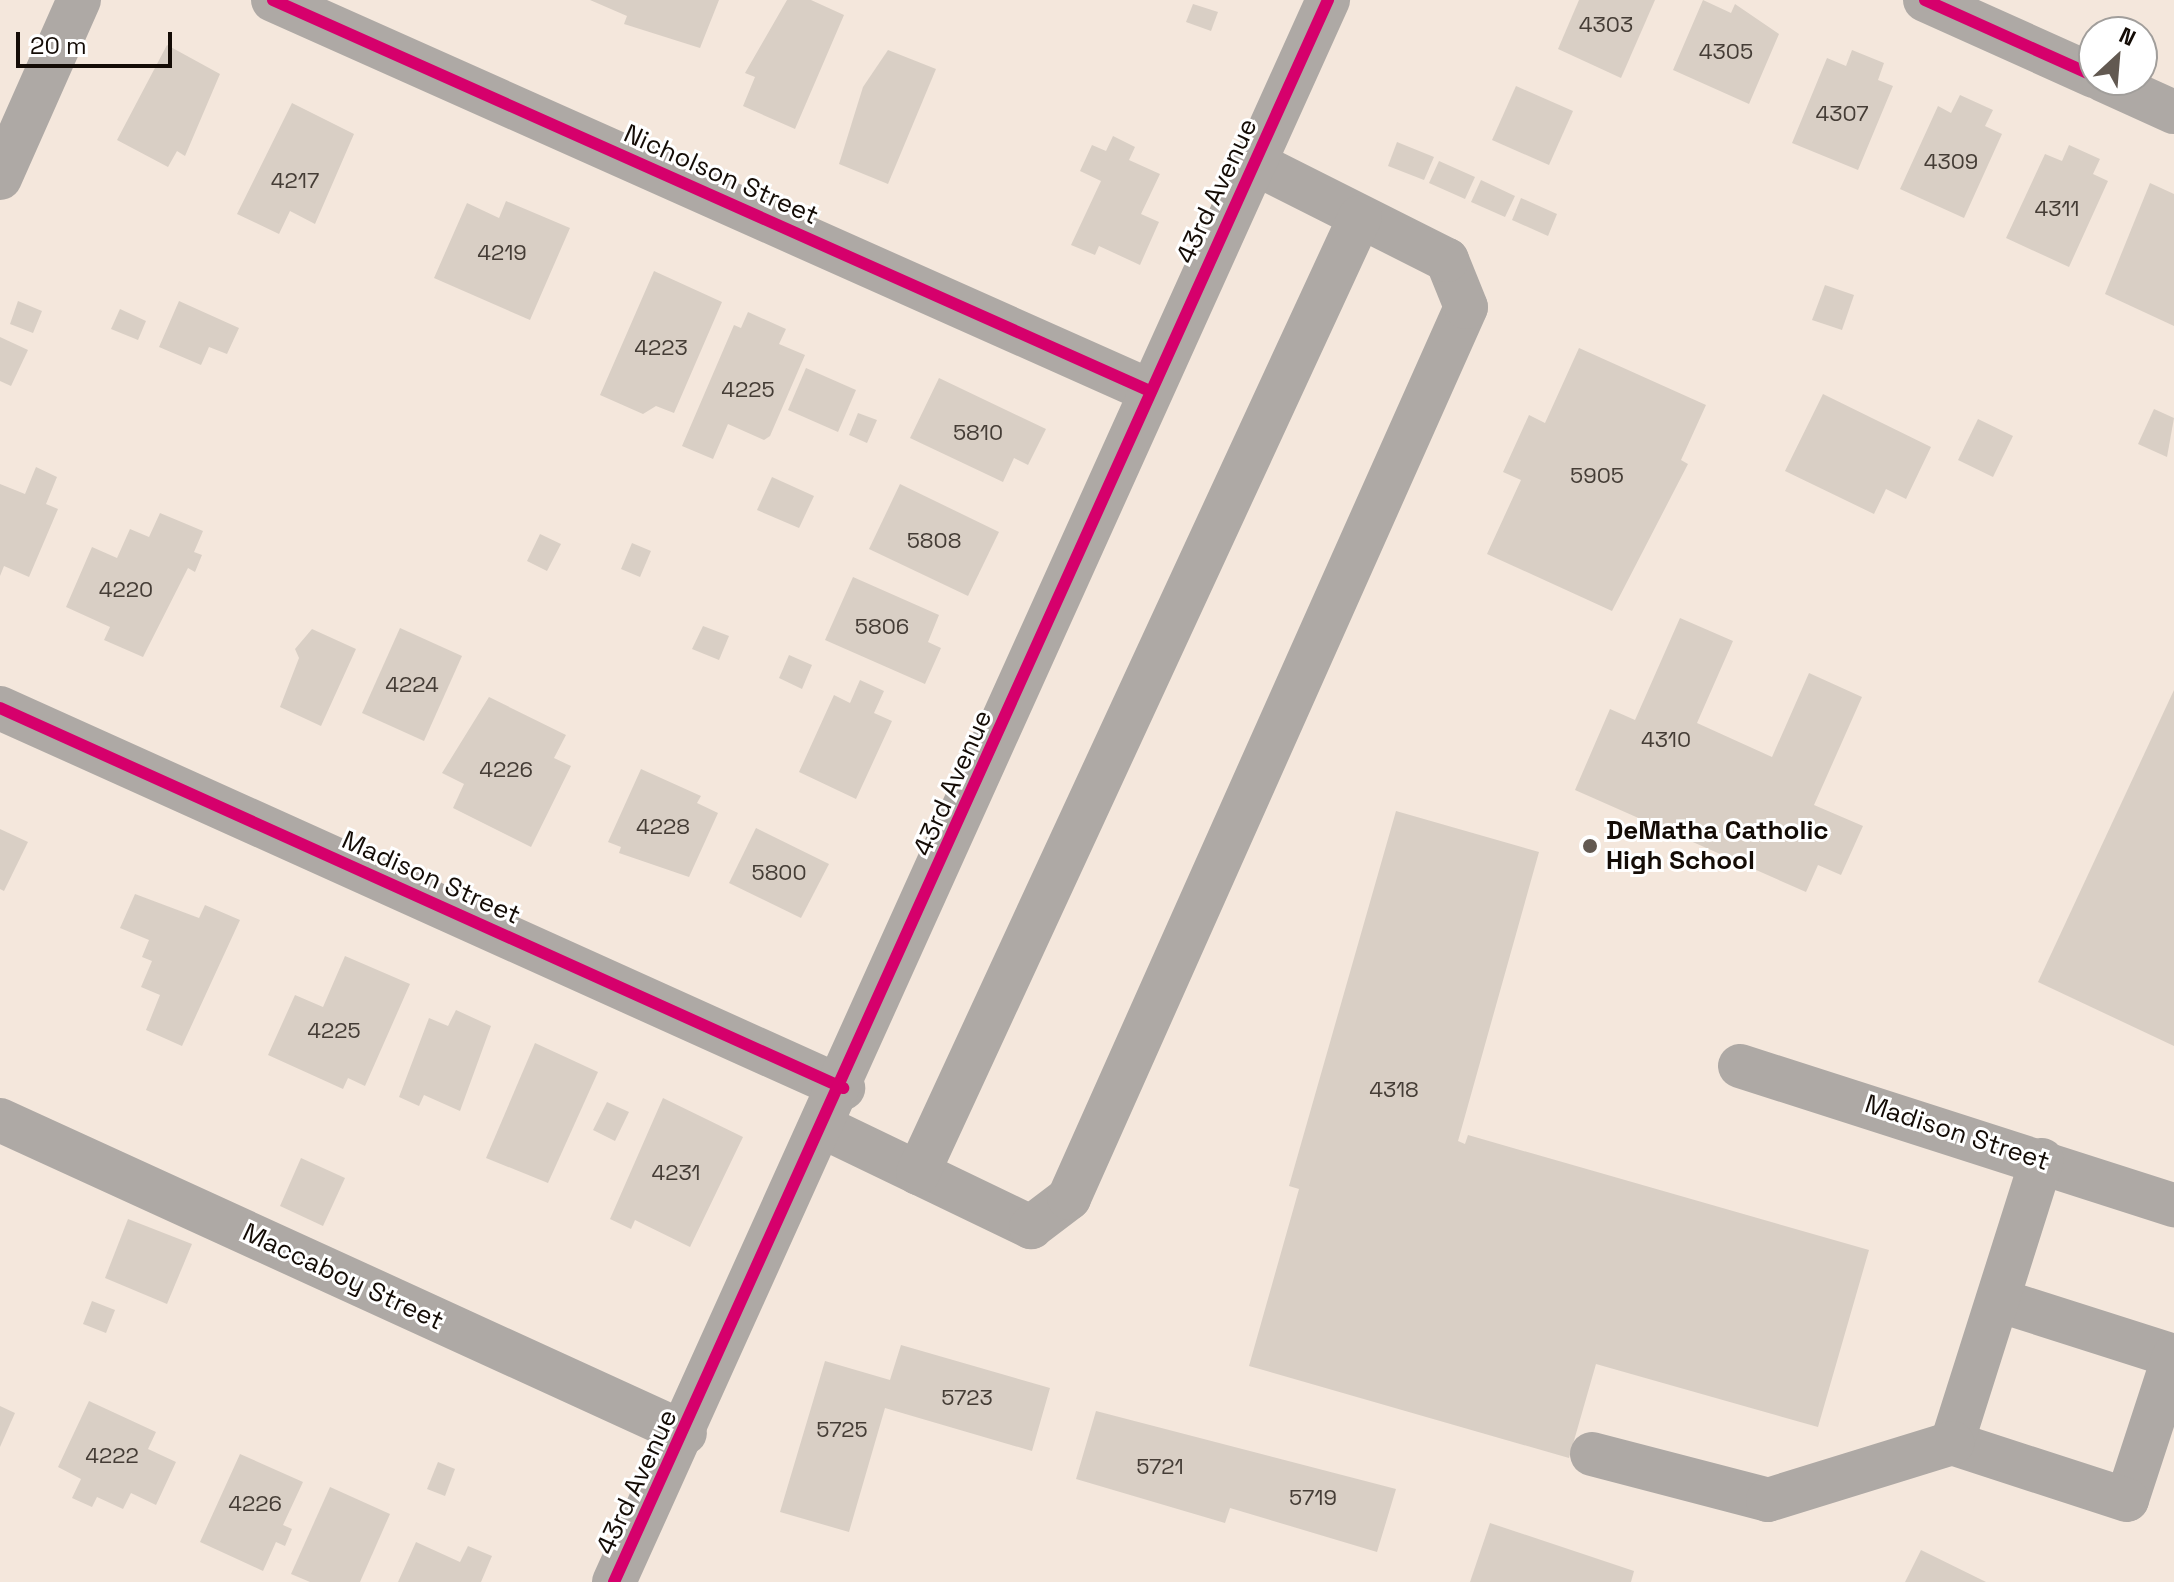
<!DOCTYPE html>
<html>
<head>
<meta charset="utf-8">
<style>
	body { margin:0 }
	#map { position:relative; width:2174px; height:1582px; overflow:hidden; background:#f4e7dc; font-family:"Space Grotesk",sans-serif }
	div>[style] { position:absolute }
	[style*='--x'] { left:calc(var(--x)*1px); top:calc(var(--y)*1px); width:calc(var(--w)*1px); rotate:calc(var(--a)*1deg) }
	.building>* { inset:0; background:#d9cfc5 }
	.minor>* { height:44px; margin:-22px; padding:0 22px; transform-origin:22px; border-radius:22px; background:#aea9a5 }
	.cycleway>* { height:12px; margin:-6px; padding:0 6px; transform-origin:6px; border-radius:6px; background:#d6006c }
	.dots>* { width:22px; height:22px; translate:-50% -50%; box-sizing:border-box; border:4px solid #fff; border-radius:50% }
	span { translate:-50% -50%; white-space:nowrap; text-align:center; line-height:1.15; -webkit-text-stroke:6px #fff; paint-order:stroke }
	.number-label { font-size:22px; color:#453d36 }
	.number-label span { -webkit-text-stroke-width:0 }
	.street-label { font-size:26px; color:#140c06 }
	.poi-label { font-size:26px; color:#140c06; font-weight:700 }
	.left { translate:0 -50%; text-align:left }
	.north { position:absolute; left:2078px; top:16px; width:80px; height:80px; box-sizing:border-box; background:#fff; border:2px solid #a19e9b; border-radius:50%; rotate:26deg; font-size:22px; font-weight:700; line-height:32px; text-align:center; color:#140c06 }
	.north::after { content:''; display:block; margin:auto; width:28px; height:36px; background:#625951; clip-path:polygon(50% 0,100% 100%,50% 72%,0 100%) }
	.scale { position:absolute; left:16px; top:32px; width:156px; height:36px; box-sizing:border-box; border:4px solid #140c06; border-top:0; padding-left:10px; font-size:24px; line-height:28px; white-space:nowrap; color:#140c06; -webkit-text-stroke:6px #fff; paint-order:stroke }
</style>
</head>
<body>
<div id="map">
	<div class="building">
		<div style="clip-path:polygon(590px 0,719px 0,700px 48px,624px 24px,627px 16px)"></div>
		<div style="clip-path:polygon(787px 0,811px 0,844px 15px,795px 129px,743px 106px,755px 77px,745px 73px)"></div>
		<div style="clip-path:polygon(1579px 0,1655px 0,1621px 78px,1558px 49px)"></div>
		<div style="clip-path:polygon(1703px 0,1731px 13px,1735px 4px,1779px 34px,1749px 104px,1673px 70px)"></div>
		<div style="clip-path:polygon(1193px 4px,1218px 12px,1211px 31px,1186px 22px)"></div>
		<div style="clip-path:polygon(167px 45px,220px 74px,185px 156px,177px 151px,168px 167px,117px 140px)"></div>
		<div style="clip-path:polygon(888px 50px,936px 69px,888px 184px,839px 164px,863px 87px)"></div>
		<div style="clip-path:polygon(1852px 50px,1884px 63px,1878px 80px,1893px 86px,1858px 170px,1792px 143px,1827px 58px,1846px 66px)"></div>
		<div style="clip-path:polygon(1516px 86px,1573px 111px,1549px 165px,1492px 140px)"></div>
		<div style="clip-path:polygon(1960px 95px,1993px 110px,1985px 126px,2002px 134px,1964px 218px,1900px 189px,1938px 106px,1951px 113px)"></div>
		<div style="clip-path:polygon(292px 103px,354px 134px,315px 224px,290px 211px,279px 234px,237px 214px)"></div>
		<div style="clip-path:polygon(1113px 136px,1135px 147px,1129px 160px,1160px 174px,1141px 214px,1159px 222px,1140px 265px,1099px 246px,1095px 255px,1071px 245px,1101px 181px,1080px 171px,1092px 145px,1106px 151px)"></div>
		<div style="clip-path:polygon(1397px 142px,1434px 157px,1424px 180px,1388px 166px)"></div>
		<div style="clip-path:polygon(2069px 145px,2100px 159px,2093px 174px,2108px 181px,2069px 267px,2006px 238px,2045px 154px,2062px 161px)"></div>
		<div style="clip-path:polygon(1439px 161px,1475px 177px,1465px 199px,1429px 183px)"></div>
		<div style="clip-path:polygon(1481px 180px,1515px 196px,1505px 217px,1471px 202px)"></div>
		<div style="clip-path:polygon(2150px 183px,2174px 194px,2174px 326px,2105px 294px)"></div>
		<div style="clip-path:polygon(1521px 198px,1557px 214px,1548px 236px,1512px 220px)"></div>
		<div style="clip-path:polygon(506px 201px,570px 228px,530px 320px,434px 278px,467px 203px,499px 218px)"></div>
		<div style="clip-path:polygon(654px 271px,722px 302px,674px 413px,656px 406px,643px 414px,600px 395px)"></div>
		<div style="clip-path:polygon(1825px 285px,1854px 295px,1842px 330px,1812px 320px)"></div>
		<div style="clip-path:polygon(18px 301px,42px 311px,33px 333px,10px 324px)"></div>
		<div style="clip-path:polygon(179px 301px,239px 328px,227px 354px,209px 347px,201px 365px,159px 347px)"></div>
		<div style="clip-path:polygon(120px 309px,146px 321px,138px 340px,111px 329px)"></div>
		<div style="clip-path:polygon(748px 312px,786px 329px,779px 344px,805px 355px,770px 436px,764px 440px,728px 424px,713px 459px,682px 446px,734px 325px,741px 328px)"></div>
		<div style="clip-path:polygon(0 337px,28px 350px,11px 386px,0 381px)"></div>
		<div style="clip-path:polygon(1579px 348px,1706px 405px,1681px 460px,1688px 464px,1612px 611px,1487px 554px,1521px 480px,1503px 472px,1529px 415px,1545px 423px)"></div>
		<div style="clip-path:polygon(806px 368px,856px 390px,838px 432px,788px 410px)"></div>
		<div style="clip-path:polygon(939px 378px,1046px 429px,1028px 465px,1014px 458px,1003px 482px,910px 438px)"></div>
		<div style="clip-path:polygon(1823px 394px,1931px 447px,1906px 499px,1886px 489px,1874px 514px,1785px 471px)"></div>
		<div style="clip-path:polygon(2154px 409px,2174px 418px,2167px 457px,2138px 444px)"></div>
		<div style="clip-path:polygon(858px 413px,877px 420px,867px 443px,849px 435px)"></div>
		<div style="clip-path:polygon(1978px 419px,2013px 436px,1993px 477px,1958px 460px)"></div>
		<div style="clip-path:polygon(36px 467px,57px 477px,46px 504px,58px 509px,29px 577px,4px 566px,0 576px,0 484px,25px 494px)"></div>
		<div style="clip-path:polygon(772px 477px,814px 496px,799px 528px,757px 510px)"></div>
		<div style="clip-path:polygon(900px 484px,999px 532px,968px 596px,869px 549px)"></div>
		<div style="clip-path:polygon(160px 513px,203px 531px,194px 552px,202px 555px,195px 572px,188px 568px,143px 657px,104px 640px,110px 627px,66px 607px,92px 547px,117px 558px,130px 529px,149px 537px)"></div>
		<div style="clip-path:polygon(540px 534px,561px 544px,547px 571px,527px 561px)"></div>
		<div style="clip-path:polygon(632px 543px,651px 551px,640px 577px,621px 569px)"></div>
		<div style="clip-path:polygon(853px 577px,939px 615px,928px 642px,941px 648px,925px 684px,825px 640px)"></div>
		<div style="clip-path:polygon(1680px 618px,1733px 641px,1697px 723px,1772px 757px,1809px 673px,1862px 697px,1814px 805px,1863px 826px,1841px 875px,1818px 865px,1806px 892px,1575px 790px,1610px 709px,1635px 720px)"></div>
		<div style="clip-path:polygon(703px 626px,729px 636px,719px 660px,692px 649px)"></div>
		<div style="clip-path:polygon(400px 628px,462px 656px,424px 741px,362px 713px)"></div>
		<div style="clip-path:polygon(312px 629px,356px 649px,321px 726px,280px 707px,299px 658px,295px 649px)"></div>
		<div style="clip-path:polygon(789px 655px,812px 665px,802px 689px,779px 678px)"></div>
		<div style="clip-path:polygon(860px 680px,884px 691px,874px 713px,892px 721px,856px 799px,799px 772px,834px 695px,850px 703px)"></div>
		<div style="clip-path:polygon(2174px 690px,2174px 1046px,2038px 982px)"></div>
		<div style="clip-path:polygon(489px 697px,566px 735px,554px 758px,571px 766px,531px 847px,453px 808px,464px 784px,442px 773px)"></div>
		<div style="clip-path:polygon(641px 769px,701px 796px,697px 803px,718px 813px,689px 877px,619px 853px,621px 847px,608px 842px)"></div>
		<div style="clip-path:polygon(1396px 811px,1539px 852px,1458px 1141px,1465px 1144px,1468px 1135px,1869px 1250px,1818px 1427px,1596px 1364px,1569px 1458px,1249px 1366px,1299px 1189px,1289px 1186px)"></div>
		<div style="clip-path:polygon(756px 828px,829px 864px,801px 918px,729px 883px)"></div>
		<div style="clip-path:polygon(0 829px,28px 842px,4px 891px,0 889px)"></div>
		<div style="clip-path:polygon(135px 894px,199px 918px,205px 905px,240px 920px,182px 1046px,146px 1030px,160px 995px,141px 987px,152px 961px,142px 957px,149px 940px,120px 928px)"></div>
		<div style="clip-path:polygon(345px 956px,410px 984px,365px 1086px,348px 1078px,343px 1089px,268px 1055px,295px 995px,323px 1007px)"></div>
		<div style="clip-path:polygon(456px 1010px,491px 1026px,460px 1111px,424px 1095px,419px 1106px,399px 1097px,429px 1018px,448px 1026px)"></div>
		<div style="clip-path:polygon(535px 1043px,598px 1072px,548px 1183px,486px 1158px)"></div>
		<div style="clip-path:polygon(663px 1098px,743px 1137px,690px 1247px,635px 1220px,631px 1229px,610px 1219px)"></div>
		<div style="clip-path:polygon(607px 1102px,629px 1112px,615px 1141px,593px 1130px)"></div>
		<div style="clip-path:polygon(301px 1158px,345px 1178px,323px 1226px,280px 1206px)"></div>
		<div style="clip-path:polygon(128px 1219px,192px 1244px,167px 1304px,105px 1278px)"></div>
		<div style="clip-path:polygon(92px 1301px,115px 1310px,106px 1333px,83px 1324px)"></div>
		<div style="clip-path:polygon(901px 1345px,1050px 1388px,1032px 1451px,885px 1408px,849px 1532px,780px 1512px,825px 1361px,890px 1380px)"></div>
		<div style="clip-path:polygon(89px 1401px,156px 1432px,148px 1449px,176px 1462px,156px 1505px,131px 1493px,123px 1509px,97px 1497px,92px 1507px,72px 1498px,81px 1479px,58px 1467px)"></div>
		<div style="clip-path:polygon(0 1406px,15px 1413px,0 1447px)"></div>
		<div style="clip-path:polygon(1096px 1411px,1396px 1489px,1377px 1552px,1230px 1508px,1225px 1523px,1076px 1479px)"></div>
		<div style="clip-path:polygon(240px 1454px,303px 1482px,283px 1525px,292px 1529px,285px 1546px,276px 1542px,263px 1571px,200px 1542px)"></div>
		<div style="clip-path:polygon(438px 1462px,455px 1469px,445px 1496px,427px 1489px)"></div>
		<div style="clip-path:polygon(330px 1487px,390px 1514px,360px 1582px,310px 1582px,291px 1574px)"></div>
		<div style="clip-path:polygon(1490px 1523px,1634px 1571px,1631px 1582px,1470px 1582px)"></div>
		<div style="clip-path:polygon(416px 1542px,460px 1562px,468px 1546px,492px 1556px,481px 1582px,398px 1582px)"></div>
		<div style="clip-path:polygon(1921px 1550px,1986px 1582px,1905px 1582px)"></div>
	</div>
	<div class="minor">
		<div style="--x:273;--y:0;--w:960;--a:24.03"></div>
		<div style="--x:1925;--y:0;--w:185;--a:24.2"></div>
		<div style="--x:2103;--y:80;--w:78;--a:24.3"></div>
		<div style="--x:0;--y:178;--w:195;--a:-66.1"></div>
		<div style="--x:0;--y:708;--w:925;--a:24.26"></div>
		<div style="--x:1740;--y:1066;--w:456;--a:17.8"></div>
		<div style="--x:0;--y:1120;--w:753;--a:24.56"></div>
		<div style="--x:825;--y:1128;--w:229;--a:25.7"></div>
		<div style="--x:1031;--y:1227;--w:48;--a:-37.3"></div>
		<div style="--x:1069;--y:1198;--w:975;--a:-65.98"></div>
		<div style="--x:1466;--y:307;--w:51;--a:-112"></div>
		<div style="--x:1447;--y:260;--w:216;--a:-153.3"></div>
		<div style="--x:918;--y:1173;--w:1053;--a:-65.19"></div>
		<div style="--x:1998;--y:1300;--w:185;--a:17.7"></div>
		<div style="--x:2174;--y:1356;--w:151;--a:108.1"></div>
		<div style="--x:2127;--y:1500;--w:184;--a:-162"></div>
		<div style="--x:1952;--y:1443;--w:297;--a:-72.4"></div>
		<div style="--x:1592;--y:1454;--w:182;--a:14.6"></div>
		<div style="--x:1768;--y:1500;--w:193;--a:-17.2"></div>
		<div style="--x:614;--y:1582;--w:1736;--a:-65.71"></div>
	</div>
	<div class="cycleway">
		<div style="--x:273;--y:0;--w:960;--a:24.03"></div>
		<div style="--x:1925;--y:0;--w:185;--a:24.2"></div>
		<div style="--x:0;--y:708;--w:925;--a:24.26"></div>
		<div style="--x:614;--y:1582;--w:1736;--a:-65.71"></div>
	</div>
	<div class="dots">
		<div style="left:1590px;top:846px;background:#625951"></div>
	</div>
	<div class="number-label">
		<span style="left:1606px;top:25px">4303</span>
		<span style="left:1726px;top:52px">4305</span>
		<span style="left:1842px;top:114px">4307</span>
		<span style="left:1951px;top:162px">4309</span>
		<span style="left:295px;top:181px">4217</span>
		<span style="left:2057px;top:209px">4311</span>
		<span style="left:502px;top:253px">4219</span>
		<span style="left:661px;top:348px">4223</span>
		<span style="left:748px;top:390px">4225</span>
		<span style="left:978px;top:433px">5810</span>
		<span style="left:1597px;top:476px">5905</span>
		<span style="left:934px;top:541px">5808</span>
		<span style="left:126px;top:590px">4220</span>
		<span style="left:882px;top:627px">5806</span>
		<span style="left:412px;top:685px">4224</span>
		<span style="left:1666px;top:740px">4310</span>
		<span style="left:506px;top:770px">4226</span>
		<span style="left:663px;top:827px">4228</span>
		<span style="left:779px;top:873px">5800</span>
		<span style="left:334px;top:1031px">4225</span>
		<span style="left:1394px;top:1090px">4318</span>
		<span style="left:676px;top:1173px">4231</span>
		<span style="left:967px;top:1398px">5723</span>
		<span style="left:842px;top:1430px">5725</span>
		<span style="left:112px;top:1456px">4222</span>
		<span style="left:1160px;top:1467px">5721</span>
		<span style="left:1313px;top:1498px">5719</span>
		<span style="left:255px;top:1504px">4226</span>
	</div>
	<div class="street-label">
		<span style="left:721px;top:175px;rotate:24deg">Nicholson Street</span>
		<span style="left:1217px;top:191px;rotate:-65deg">43rd Avenue</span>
		<span style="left:953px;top:783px;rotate:-66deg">43rd Avenue</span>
		<span style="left:431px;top:878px;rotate:24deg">Madison Street</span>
		<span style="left:1957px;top:1133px;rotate:18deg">Madison Street</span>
		<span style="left:343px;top:1277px;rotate:25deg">Maccaboy Street</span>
		<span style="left:637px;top:1482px;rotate:-65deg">43rd Avenue</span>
	</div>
	<div class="poi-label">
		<span class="left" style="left:1606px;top:846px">DeMatha Catholic<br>High School</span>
	</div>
	<div class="north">N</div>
	<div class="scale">20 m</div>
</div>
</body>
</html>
